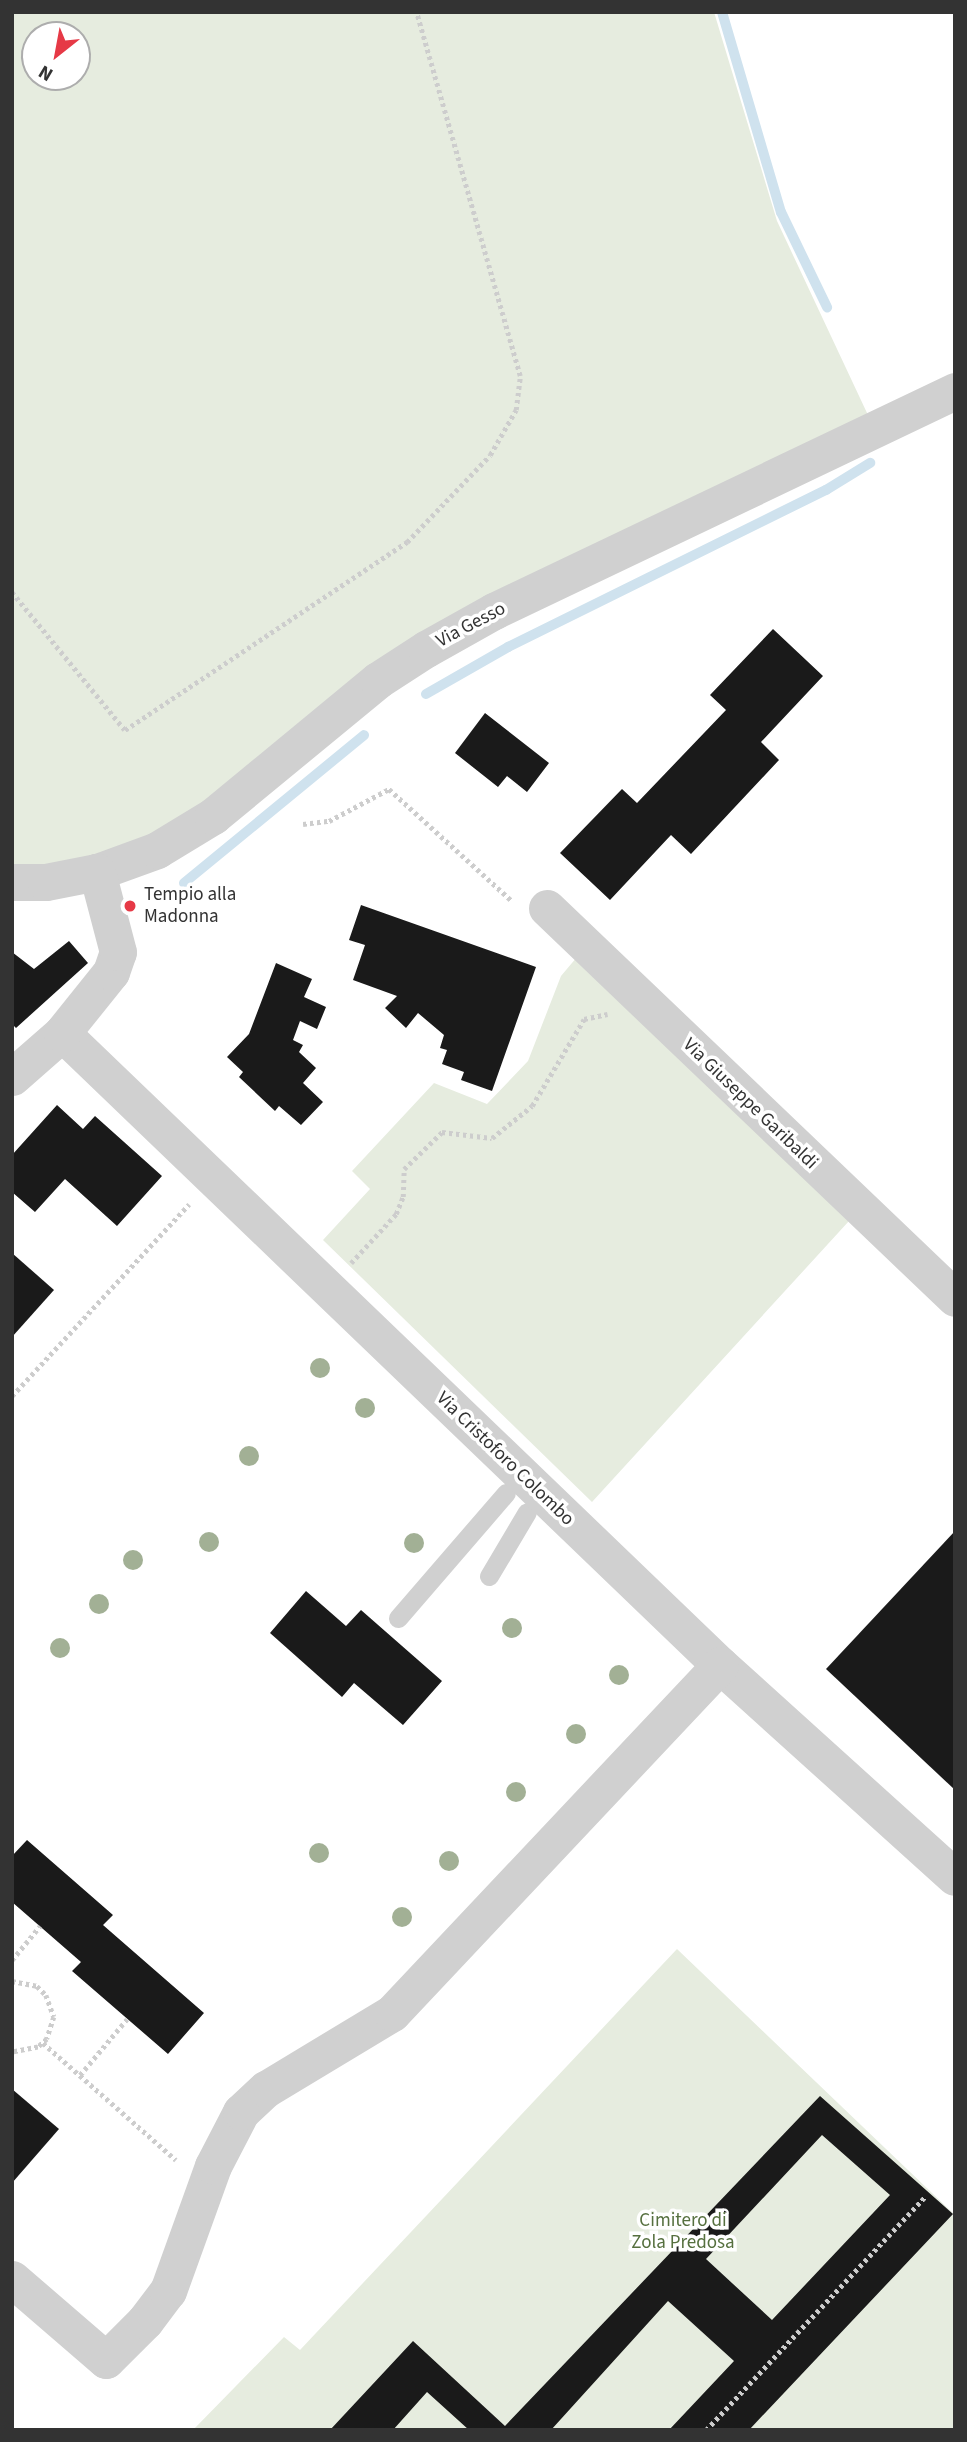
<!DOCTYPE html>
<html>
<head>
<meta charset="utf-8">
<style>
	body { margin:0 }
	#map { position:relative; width:967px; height:2442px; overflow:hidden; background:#fff; font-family:"Source Sans 3",sans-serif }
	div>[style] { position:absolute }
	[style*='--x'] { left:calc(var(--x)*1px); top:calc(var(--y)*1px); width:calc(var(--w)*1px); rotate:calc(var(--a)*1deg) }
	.green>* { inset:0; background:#e6ecdf }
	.stream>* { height:10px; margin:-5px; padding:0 5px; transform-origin:5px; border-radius:5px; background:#cfe2ee }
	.building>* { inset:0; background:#1a1a1a }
	.path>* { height:4.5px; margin-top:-2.25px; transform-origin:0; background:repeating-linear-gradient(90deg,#cdcdcd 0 3.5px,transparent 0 7px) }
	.service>* { height:19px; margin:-9.5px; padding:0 9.5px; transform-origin:9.5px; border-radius:9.5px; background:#d0d0d0 }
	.minor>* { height:37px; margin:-18.5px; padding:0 18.5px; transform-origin:18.5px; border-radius:18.5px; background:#d0d0d0 }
	.trees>* { width:20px; height:20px; margin:-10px; border-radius:50%; background:#a2b095 }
	.dots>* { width:19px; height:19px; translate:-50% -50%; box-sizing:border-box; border:4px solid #fff; border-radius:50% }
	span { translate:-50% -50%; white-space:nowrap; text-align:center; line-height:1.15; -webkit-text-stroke:7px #fff; paint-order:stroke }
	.street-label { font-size:19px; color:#333 }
	.poi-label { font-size:19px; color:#333 }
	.left { translate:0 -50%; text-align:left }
	.park-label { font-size:19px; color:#56703f }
	.frame { position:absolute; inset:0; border:14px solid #333; pointer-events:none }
	.north { position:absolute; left:21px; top:21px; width:70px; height:70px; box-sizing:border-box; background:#fff; border:2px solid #adadad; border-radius:50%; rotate:211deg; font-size:19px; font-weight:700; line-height:28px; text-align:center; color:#333 }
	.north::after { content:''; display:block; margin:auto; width:24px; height:32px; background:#e63946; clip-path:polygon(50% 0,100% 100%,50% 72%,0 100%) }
</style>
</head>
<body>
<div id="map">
	<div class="green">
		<div style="clip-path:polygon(evenodd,12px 12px,714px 12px,777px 221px,875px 430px,473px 623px,194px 849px,12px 875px,12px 12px,35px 35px,77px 35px,77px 77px,35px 77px,35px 35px)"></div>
		<div style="clip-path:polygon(577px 957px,849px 1221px,592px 1502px,323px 1240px,370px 1189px,352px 1171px,434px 1083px,487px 1104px,528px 1061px,561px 976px)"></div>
		<div style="clip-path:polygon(677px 1949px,955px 2215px,955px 2430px,193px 2430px,284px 2337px,300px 2350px)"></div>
	</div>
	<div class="stream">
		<div style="--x:722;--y:12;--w:209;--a:73.6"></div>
		<div style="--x:781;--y:212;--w:106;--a:64.2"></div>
		<div style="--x:426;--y:694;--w:95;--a:-29.8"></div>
		<div style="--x:508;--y:647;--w:355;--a:-26.3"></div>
		<div style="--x:826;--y:490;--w:52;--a:-31.5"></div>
		<div style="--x:184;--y:883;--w:233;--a:-39.4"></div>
	</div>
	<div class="building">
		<div style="clip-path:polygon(773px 629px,823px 676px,761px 742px,779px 760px,691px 854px,671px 835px,610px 900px,560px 853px,622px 789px,637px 803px,726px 710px,710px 695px)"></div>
		<div style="clip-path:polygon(485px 713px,549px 763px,527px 792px,507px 776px,498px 787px,455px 753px)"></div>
		<div style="clip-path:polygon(361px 905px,536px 967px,492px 1091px,461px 1080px,464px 1072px,442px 1064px,447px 1050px,440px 1048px,444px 1035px,418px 1013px,406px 1028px,385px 1008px,397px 996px,353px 980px,365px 945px,349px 940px)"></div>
		<div style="clip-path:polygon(69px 941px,88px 963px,16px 1028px,12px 1024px,12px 952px,34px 969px)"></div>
		<div style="clip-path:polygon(276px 963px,312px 979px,304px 997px,326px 1007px,317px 1029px,300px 1021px,293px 1040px,303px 1045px,299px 1052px,316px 1068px,303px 1083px,323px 1102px,301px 1125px,279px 1106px,275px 1111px,239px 1077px,243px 1072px,227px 1057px,249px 1034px)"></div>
		<div style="clip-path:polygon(57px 1105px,83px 1129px,95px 1116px,162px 1176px,117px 1226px,65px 1179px,35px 1212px,12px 1192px,12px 1155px)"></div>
		<div style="clip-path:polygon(12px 1253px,54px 1290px,12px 1337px)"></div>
		<div style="clip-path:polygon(955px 1531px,955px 1790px,826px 1669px)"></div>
		<div style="clip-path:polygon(306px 1591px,346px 1626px,361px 1610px,442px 1681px,403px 1725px,354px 1683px,342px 1697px,270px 1633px)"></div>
		<div style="clip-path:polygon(27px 1840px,113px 1915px,103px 1925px,204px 2013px,168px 2054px,72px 1971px,81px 1962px,12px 1902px,12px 1856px)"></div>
		<div style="clip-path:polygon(12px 2089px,59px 2129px,12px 2183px)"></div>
		<div style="clip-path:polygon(evenodd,820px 2096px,953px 2214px,749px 2430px,669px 2430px,734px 2361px,668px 2301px,551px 2430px,469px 2430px,427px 2392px,393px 2430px,330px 2430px,413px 2341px,505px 2426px,820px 2096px,822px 2135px,890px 2195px,772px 2320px,706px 2259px,822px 2135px)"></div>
	</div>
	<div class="path">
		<div style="--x:12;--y:592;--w:178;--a:50.7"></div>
		<div style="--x:125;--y:730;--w:339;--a:-33.7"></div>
		<div style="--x:407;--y:542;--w:120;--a:-46.3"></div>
		<div style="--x:490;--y:455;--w:52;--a:-60"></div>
		<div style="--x:516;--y:410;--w:34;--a:-83"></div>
		<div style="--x:520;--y:376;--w:379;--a:-105.9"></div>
		<div style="--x:303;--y:824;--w:26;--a:-7"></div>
		<div style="--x:329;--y:821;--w:68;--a:-28.1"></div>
		<div style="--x:389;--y:789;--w:166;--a:42.3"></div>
		<div style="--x:351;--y:1263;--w:67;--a:-47.4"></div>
		<div style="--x:396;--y:1214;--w:18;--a:-68"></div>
		<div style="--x:403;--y:1197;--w:28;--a:-88"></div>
		<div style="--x:404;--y:1169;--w:53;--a:-44.2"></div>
		<div style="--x:442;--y:1132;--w:50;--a:6.8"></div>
		<div style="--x:492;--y:1138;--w:51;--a:-38.7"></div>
		<div style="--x:532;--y:1106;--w:101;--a:-59.1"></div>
		<div style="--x:584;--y:1019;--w:24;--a:-12"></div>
		<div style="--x:12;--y:1396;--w:261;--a:-47.3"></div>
		<div style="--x:12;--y:1960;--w:44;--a:-50.5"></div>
		<div style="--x:12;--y:1981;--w:25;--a:11"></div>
		<div style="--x:37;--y:1986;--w:13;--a:45"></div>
		<div style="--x:46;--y:1995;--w:23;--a:70"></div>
		<div style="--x:54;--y:2017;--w:23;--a:108"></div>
		<div style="--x:47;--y:2039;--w:12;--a:138"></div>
		<div style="--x:38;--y:2047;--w:26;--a:169"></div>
		<div style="--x:43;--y:2043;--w:177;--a:41.3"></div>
		<div style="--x:80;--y:2075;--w:73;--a:-50"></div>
		<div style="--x:706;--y:2430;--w:320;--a:-46.8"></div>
	</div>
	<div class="service">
		<div style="--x:489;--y:1576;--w:74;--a:-59.3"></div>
		<div style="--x:398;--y:1618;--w:165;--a:-49.2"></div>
	</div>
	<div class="minor">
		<div style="--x:12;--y:882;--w:34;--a:0"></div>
		<div style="--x:46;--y:882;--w:52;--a:-11.1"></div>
		<div style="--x:97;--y:872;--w:64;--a:-20.1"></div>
		<div style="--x:157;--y:850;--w:66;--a:-31.3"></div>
		<div style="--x:213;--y:816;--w:214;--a:-39.5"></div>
		<div style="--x:378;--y:680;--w:57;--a:-32.9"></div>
		<div style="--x:426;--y:649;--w:78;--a:-29.2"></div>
		<div style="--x:494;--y:611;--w:511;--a:-25.51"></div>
		<div style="--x:547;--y:908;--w:564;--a:43.71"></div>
		<div style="--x:62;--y:1033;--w:912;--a:43.85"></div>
		<div style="--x:720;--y:1665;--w:316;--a:42.1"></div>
		<div style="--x:12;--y:1077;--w:67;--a:-41.3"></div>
		<div style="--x:62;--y:1033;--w:78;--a:-51.2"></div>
		<div style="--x:111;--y:972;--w:21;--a:-71"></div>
		<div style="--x:118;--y:952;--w:83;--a:-104.7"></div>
		<div style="--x:12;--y:2279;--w:124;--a:40.8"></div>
		<div style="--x:106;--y:2360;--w:55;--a:-45"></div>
		<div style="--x:145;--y:2321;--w:38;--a:-53"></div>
		<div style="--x:168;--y:2291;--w:133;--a:-70.2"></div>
		<div style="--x:213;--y:2166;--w:61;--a:-62.6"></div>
		<div style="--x:241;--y:2112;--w:34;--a:-43"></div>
		<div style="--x:266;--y:2089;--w:147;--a:-31.1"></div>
		<div style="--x:392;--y:2013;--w:478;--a:-46.7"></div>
	</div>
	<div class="trees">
		<div style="left:320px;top:1368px"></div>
		<div style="left:365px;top:1408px"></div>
		<div style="left:249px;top:1456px"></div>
		<div style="left:209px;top:1542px"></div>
		<div style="left:414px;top:1543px"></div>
		<div style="left:133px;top:1560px"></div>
		<div style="left:99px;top:1604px"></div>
		<div style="left:512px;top:1628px"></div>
		<div style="left:60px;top:1648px"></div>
		<div style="left:619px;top:1675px"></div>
		<div style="left:576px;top:1734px"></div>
		<div style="left:516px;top:1792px"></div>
		<div style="left:319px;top:1853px"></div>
		<div style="left:449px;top:1861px"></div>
		<div style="left:402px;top:1917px"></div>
	</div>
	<div class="dots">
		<div style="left:130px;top:906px;background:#e63946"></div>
	</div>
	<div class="street-label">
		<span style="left:471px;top:625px;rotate:-28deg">Via Gesso</span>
		<span style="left:750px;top:1104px;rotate:44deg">Via Giuseppe Garibaldi</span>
		<span style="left:505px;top:1459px;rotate:44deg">Via Cristoforo Colombo</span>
	</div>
	<div class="poi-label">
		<span class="left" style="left:144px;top:906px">Tempio alla<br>Madonna</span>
	</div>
	<div class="park-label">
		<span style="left:683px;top:2232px">Cimitero di<br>Zola Predosa</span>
	</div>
	<div class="frame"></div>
	<div class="north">N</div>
</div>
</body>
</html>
